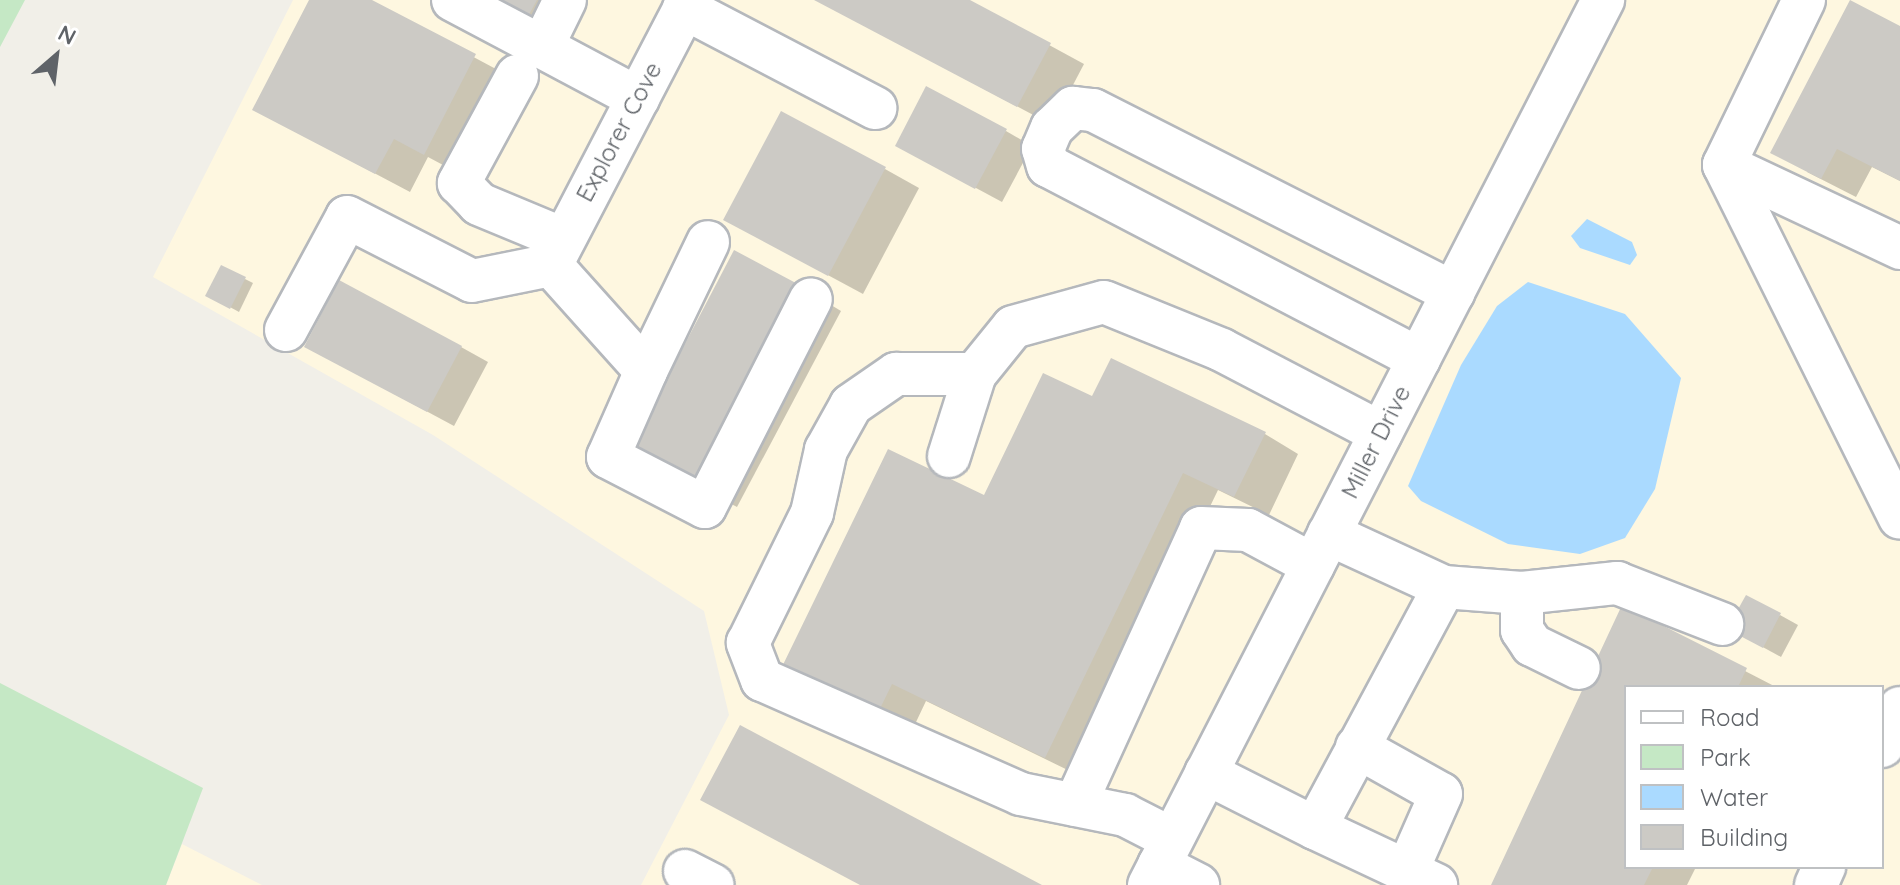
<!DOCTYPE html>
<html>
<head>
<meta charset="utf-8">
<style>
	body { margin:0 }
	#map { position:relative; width:1900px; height:885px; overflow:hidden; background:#f1efe8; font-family:Quicksand,sans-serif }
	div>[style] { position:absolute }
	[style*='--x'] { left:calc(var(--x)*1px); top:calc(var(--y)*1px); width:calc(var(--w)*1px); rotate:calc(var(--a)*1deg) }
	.commercial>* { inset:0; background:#fef7e0 }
	.green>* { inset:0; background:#c5e8c5 }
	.water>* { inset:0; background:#aadaff }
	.shadow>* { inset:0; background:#0003 }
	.building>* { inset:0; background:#cccac5 }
	.roads { filter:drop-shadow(2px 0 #b5b8bc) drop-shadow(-2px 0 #b5b8bc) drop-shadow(0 2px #b5b8bc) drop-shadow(0 -2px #b5b8bc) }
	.minor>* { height:42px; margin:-21px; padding:0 21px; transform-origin:21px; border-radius:21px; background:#fff }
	span { translate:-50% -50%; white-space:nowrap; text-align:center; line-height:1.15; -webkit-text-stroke:6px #fff; paint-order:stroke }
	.street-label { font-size:24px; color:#5f6368 }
	.legend { position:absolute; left:1624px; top:685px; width:260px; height:184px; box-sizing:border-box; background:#fff; border:2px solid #bfc1c3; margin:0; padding:10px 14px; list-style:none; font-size:24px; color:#5f6368 }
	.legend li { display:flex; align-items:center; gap:16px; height:40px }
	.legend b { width:40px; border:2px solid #bfc1c3 }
	.north { position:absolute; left:16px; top:16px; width:80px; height:80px; -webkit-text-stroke:6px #fff; paint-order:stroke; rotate:28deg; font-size:22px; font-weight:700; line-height:32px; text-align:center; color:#5f6368 }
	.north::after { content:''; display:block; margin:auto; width:28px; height:36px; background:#5f6368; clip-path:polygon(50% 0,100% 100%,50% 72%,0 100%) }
</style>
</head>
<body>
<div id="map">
	<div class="commercial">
		<div style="clip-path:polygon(293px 0,1586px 0,1131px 885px,641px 885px,729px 715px,704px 611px,433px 435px,153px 277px)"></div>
		<div style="clip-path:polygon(evenodd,1621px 0,1900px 0,1900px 885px,1166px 885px,1621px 0,1626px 687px,1882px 687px,1882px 867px,1626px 867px,1626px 687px)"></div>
		<div style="clip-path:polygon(182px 844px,262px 885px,166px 885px)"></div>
	</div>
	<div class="green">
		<div style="clip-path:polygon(0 0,25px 0,0 47px)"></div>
		<div style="clip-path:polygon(0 683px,203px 788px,166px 885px,0 885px)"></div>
	</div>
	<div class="water">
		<div style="clip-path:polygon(1587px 219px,1632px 242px,1637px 255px,1630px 265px,1580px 248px,1571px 236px)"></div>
		<div style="clip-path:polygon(1528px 282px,1625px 314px,1681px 378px,1655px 489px,1625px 538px,1580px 554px,1508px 544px,1421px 501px,1408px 486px,1461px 365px,1497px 306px)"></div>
	</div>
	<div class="shadow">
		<div style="clip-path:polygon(312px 0,367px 0,509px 76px,458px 173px,428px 157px,410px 192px,289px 128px)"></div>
		<div style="clip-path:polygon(481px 0,580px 0,560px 39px)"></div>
		<div style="clip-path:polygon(817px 0,966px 0,1084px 64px,1052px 125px)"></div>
		<div style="clip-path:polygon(1900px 28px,1900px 181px,1872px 167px,1856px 197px,1807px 172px)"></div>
		<div style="clip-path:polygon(1006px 131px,1032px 146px,1002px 202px,924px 160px)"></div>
		<div style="clip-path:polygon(885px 169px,919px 188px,863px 294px,759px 238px)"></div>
		<div style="clip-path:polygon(245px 279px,253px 283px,239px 312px,208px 295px)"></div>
		<div style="clip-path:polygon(808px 291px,841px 311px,737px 507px,665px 469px)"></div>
		<div style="clip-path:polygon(461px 347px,488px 362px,454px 426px,333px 361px)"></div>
		<div style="clip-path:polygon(1265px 434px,1298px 454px,1269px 515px,1218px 490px,1080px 776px,926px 701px,908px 739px,814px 694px,985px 498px)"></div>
		<div style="clip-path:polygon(1623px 608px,1776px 687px,1626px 687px,1626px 867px,1696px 867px,1687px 885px,1493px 885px)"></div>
		<div style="clip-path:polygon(1780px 615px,1798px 625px,1781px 657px,1748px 639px)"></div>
	</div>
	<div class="building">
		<div style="clip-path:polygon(309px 0,372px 0,476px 54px,424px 155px,394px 139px,375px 174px,252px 110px)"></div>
		<div style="clip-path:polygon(482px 0,537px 0,525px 22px)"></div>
		<div style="clip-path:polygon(814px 0,970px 0,1051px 43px,1017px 107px)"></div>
		<div style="clip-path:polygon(1850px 0,1900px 26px,1900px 181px,1837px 149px,1821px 179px,1770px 153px)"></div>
		<div style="clip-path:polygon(926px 86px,1007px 129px,975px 189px,895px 146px)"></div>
		<div style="clip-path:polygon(781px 111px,886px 167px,828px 276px,723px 220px)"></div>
		<div style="clip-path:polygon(734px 250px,809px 290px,703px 489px,629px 451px)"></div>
		<div style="clip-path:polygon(221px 265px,246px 277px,230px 309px,205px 296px)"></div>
		<div style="clip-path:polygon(339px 280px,462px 346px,427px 412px,304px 347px)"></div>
		<div style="clip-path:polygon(1111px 358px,1266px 432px,1234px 497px,1183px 473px,1045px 758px,892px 684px,874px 721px,778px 675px,888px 449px,984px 495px,1043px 373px,1092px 396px)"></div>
		<div style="clip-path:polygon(1746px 595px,1781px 613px,1763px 648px,1727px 629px)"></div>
		<div style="clip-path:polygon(1622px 605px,1747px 668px,1738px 687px,1626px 687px,1626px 867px,1653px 867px,1644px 885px,1491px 885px)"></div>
		<div style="clip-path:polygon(740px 725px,1042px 885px,860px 885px,700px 800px)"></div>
	</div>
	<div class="roads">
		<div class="minor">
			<div style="--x:453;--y:0;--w:101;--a:27.8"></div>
			<div style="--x:542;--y:47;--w:52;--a:-63.9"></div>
			<div style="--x:1804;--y:0;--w:183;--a:115.9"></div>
			<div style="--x:1724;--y:165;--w:195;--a:25.2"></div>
			<div style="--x:684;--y:8;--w:216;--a:27.6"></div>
			<div style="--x:542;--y:47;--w:109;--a:28"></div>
			<div style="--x:517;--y:76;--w:122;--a:118.5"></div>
			<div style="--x:459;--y:183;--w:29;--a:46"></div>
			<div style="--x:479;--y:204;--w:91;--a:22.6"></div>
			<div style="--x:1724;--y:165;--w:394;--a:63.5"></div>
			<div style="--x:551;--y:265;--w:142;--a:48.1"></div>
			<div style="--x:646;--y:371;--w:94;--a:113.8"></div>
			<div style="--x:608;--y:457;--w:109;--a:27.3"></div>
			<div style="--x:705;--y:507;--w:233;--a:-63"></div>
			<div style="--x:551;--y:265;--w:299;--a:-62.5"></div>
			<div style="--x:286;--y:330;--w:128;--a:-61.6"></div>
			<div style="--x:347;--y:217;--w:140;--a:27.1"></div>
			<div style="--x:472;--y:281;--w:81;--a:-11.4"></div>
			<div style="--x:1419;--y:359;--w:418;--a:-152.5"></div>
			<div style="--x:1048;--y:166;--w:18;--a:-106"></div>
			<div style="--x:1043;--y:149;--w:23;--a:-67"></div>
			<div style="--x:1052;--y:128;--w:29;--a:-44"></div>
			<div style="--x:1073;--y:108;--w:20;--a:6"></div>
			<div style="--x:1093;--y:110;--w:404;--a:26.9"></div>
			<div style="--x:646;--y:371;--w:143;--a:-64.3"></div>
			<div style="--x:949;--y:456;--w:86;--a:-72.4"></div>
			<div style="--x:1444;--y:587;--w:78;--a:4.4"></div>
			<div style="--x:1522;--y:593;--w:96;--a:-6"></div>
			<div style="--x:1617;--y:583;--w:113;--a:21.3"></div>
			<div style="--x:1522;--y:593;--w:37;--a:90"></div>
			<div style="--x:1522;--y:630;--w:18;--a:56"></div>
			<div style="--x:1532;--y:645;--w:52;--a:26.1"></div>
			<div style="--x:1882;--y:746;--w:42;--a:-64.7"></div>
			<div style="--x:1357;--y:747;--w:96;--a:29.2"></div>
			<div style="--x:1441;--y:794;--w:84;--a:113.8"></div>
			<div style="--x:1206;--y:773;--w:122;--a:26.8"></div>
			<div style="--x:1315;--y:828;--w:273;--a:-61.8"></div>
			<div style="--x:1444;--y:587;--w:127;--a:-155.3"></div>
			<div style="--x:1075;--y:805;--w:304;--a:-65.5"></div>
			<div style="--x:1201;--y:528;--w:47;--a:2.4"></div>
			<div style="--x:1248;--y:530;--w:74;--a:28.3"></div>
			<div style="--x:1315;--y:828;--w:134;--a:25.2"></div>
			<div style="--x:1172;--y:839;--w:53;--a:-152.9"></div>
			<div style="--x:1125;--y:815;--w:106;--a:-168.6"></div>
			<div style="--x:1021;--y:794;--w:283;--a:-156.2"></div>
			<div style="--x:762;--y:680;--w:40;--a:-111"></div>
			<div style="--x:748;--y:643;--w:145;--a:-63.8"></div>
			<div style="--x:812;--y:513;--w:65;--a:-77.5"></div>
			<div style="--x:826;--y:450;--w:51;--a:-60.9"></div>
			<div style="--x:851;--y:405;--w:55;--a:-34.6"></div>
			<div style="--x:896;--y:374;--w:79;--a:0"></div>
			<div style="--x:975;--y:374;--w:60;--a:-51"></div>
			<div style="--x:1013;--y:327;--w:94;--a:-15.4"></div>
			<div style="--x:1104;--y:302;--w:127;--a:22.1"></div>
			<div style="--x:1222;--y:350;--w:179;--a:27.6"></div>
			<div style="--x:1159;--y:865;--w:44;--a:27.1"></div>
			<div style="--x:685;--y:871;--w:31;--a:27"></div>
			<div style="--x:1149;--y:885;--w:995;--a:-62.84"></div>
			<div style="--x:1816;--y:885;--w:20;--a:-66"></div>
		</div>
	</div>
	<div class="street-label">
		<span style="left:619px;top:132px;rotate:-62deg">Explorer Cove</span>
		<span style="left:1376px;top:442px;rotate:-63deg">Miller Drive</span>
	</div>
	<ul class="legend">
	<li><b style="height:10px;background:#fff"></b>Road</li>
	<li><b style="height:22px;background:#c5e8c5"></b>Park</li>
	<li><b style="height:22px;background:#aadaff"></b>Water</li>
	<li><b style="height:22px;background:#cccac5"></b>Building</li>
	</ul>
	<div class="north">N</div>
</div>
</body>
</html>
